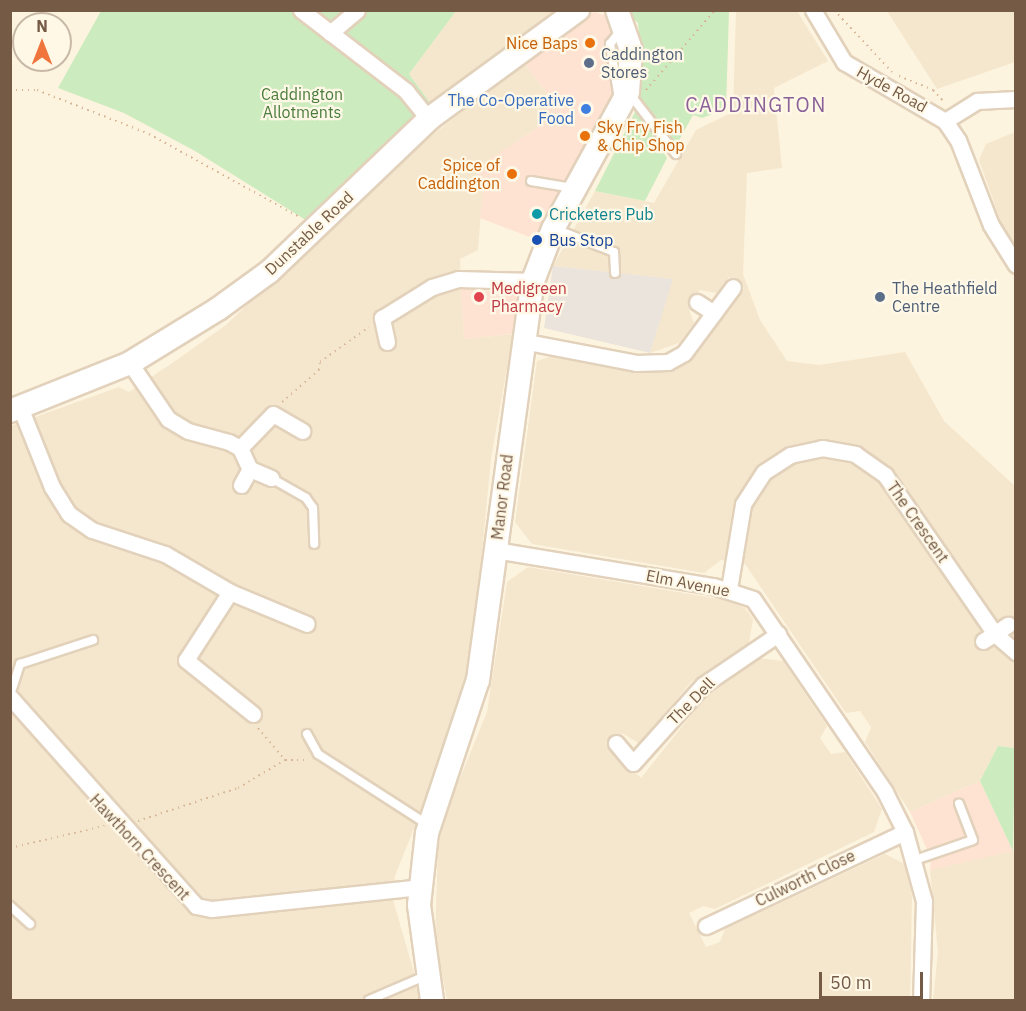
<!DOCTYPE html>
<html>
<head>
<meta charset="utf-8">
<style>
	body { margin:0 }
	#map { position:relative; width:1026px; height:1011px; overflow:hidden; background:#fdf4df; font-family:"IBM Plex Sans",sans-serif }
	div>[style] { position:absolute }
	[style*='--x'] { left:calc(var(--x)*1px); top:calc(var(--y)*1px); width:calc(var(--w)*1px); rotate:calc(var(--a)*1deg) }
	.residential>* { inset:0; background:#f5e7cd }
	.commercial>* { inset:0; background:#ffe3d2 }
	.industrial>* { inset:0; background:#ebe4dc }
	.green>* { inset:0; background:#ccebbe }
	.path>* { height:2px; margin-top:-1px; transform-origin:0; background:repeating-linear-gradient(90deg,#d9b899 0 1.5px,transparent 0 6px) }
	.roads { filter:drop-shadow(2px 0 #e2d1bb) drop-shadow(-2px 0 #e2d1bb) drop-shadow(0 2px #e2d1bb) drop-shadow(0 -2px #e2d1bb) }
	.lane>* { height:8px; margin:-4px; padding:0 4px; transform-origin:4px; border-radius:4px; background:#fff }
	.street>* { height:15px; margin:-7.5px; padding:0 7.5px; transform-origin:7.5px; border-radius:7.5px; background:#fff }
	.secondary>* { height:22px; margin:-11px; padding:0 11px; transform-origin:11px; border-radius:11px; background:#fff }
	.dots>* { width:16px; height:16px; translate:-50% -50%; box-sizing:border-box; border:3px solid #fff8e7; border-radius:50% }
	span { translate:-50% -50%; white-space:nowrap; text-align:center; line-height:1.15; -webkit-text-stroke:4.5px #fff8e7; paint-order:stroke }
	.food-label { font-size:16px; color:#c56008 }
	.right { translate:-100% -50%; text-align:right }
	.left { translate:0 -50%; text-align:left }
	.service-label { font-size:16px; color:#4e5e75 }
	.street-label { font-size:16px; color:#755b46 }
	.park-label { font-size:16px; color:#4a7c3d }
	.shop-label { font-size:16px; color:#366cbe }
	.culture-label { font-size:16px; color:#0d838f }
	.transit-label { font-size:16px; color:#164399 }
	.health-label { font-size:16px; color:#be3a42 }
	.quarter-label { font-size:20px; color:#8b6199; letter-spacing:1.5px }
	.frame { position:absolute; inset:0; border:12px solid #755b46; pointer-events:none }
	.north { position:absolute; left:12px; top:12px; width:60px; height:60px; box-sizing:border-box; background:#fff8e7; border:2px solid #c8b9a7; border-radius:50%; rotate:0deg; font-size:16px; font-weight:700; line-height:24px; text-align:center; color:#755b46 }
	.north::after { content:''; display:block; margin:auto; width:21px; height:27px; background:#ef753d; clip-path:polygon(50% 0,100% 100%,50% 72%,0 100%) }
	.scale { position:absolute; left:819px; top:972px; width:104px; height:27px; box-sizing:border-box; border:3px solid #755b46; border-top:0; padding-left:8px; font-size:18px; line-height:21px; white-space:nowrap; color:#755b46; -webkit-text-stroke:4px #fff8e7; paint-order:stroke }
</style>
</head>
<body>
<div id="map">
	<div class="residential">
		<div style="clip-path:polygon(456px 11px,562px 11px,434px 108px,409px 74px)"></div>
		<div style="clip-path:polygon(736px 11px,797px 11px,828px 61px,774px 88px,782px 168px,747px 173px,743px 274px,760px 320px,787px 361px,819px 365px,905px 352px,944px 421px,1015px 486px,1015px 748px,998px 746px,980px 781px,910px 812px,865px 742px,871px 727px,860px 711px,846px 713px,745px 564px,721px 560px,704px 573px,532px 544px,515px 522px,537px 361px,558px 354px,635px 371px,672px 372px,696px 355px,744px 288px,729px 277px,717px 293px,700px 290px,688px 307px,694px 323px,679px 343px,650px 353px,672px 279px,553px 266px,595px 191px,654px 203px,696px 130px,733px 112px)"></div>
		<div style="clip-path:polygon(887px 11px,1015px 11px,1015px 62px,937px 89px)"></div>
		<div style="clip-path:polygon(524px 63px,546px 92px,546px 122px,519px 140px,483px 187px,478px 250px,460px 259px,464px 339px,513px 334px,491px 459px,474px 635px,456px 722px,395px 876px,393px 900px,422px 1000px,11px 1000px,10px 426px,119px 387px,129px 392px,178px 359px,226px 325px,393px 166px)"></div>
		<div style="clip-path:polygon(1015px 132px,1015px 244px,1002px 225px,979px 160px,986px 144px)"></div>
		<div style="clip-path:polygon(528px 567px,726px 600px,745px 608px,753px 619px,749px 643px,691px 682px,640px 744px,622px 733px,608px 749px,641px 778px,707px 695px,759px 658px,783px 661px,827px 726px,820px 738px,831px 754px,845px 752px,882px 809px,874px 832px,715px 909px,703px 906px,689px 913px,706px 947px,720px 942px,725px 929px,885px 854px,905px 864px,912px 896px,910px 1000px,447px 1000px,435px 938px,438px 847px,444px 817px,487px 712px,507px 582px)"></div>
		<div style="clip-path:polygon(1015px 850px,1015px 1000px,933px 1000px,938px 952px,930px 870px)"></div>
	</div>
	<div class="commercial">
		<div style="clip-path:polygon(594px 12px,607px 16px,618px 42px,620px 81px,612px 105px,537px 240px,480px 218px,483px 187px,475px 169px,546px 122px,546px 92px,524px 63px)"></div>
		<div style="clip-path:polygon(461px 288px,520px 294px,513px 334px,464px 339px)"></div>
		<div style="clip-path:polygon(980px 781px,1013px 851px,930px 870px,931px 858px,910px 812px)"></div>
	</div>
	<div class="industrial">
		<div style="clip-path:polygon(553px 266px,673px 279px,650px 353px,544px 328px)"></div>
	</div>
	<div class="green">
		<div style="clip-path:polygon(101px 11px,456px 11px,409px 74px,434px 108px,317px 227px,195px 151px,124px 113px,58px 88px)"></div>
		<div style="clip-path:polygon(625px 11px,729px 11px,726px 109px,702px 118px,693px 115px,677px 144px,665px 138px,633px 86px,641px 60px,638px 23px)"></div>
		<div style="clip-path:polygon(637px 108px,667px 158px,645px 201px,595px 191px)"></div>
		<div style="clip-path:polygon(998px 746px,1015px 748px,1013px 851px,980px 781px)"></div>
	</div>
	<div class="path">
		<div style="--x:834;--y:10;--w:85;--a:46.9"></div>
		<div style="--x:899;--y:76;--w:37;--a:22"></div>
		<div style="--x:933;--y:90;--w:18;--a:47"></div>
		<div style="--x:10;--y:90;--w:27;--a:0"></div>
		<div style="--x:37;--y:90;--w:120;--a:21.4"></div>
		<div style="--x:149;--y:134;--w:174;--a:28.9"></div>
		<div style="--x:646;--y:90;--w:106;--a:-49.2"></div>
		<div style="--x:282;--y:402;--w:49;--a:-40.9"></div>
		<div style="--x:319;--y:370;--w:8;--a:-83"></div>
		<div style="--x:320;--y:362;--w:60;--a:-35.5"></div>
		<div style="--x:258;--y:728;--w:42;--a:49.8"></div>
		<div style="--x:138;--y:821;--w:105;--a:-18.3"></div>
		<div style="--x:238;--y:788;--w:55;--a:-30.8"></div>
		<div style="--x:285;--y:760;--w:23;--a:0"></div>
		<div style="--x:10;--y:848;--w:97;--a:-13.2"></div>
	</div>
	<div class="roads">
		<div class="lane">
			<div style="--x:629;--y:93;--w:77;--a:52.4"></div>
			<div style="--x:619;--y:99;--w:56;--a:-99.3"></div>
			<div style="--x:610;--y:44;--w:16;--a:-52"></div>
			<div style="--x:531;--y:181;--w:43;--a:9.5"></div>
			<div style="--x:555;--y:229;--w:63;--a:21.3"></div>
			<div style="--x:614;--y:252;--w:21;--a:87"></div>
			<div style="--x:271;--y:478;--w:40;--a:29.7"></div>
			<div style="--x:306;--y:498;--w:12;--a:55"></div>
			<div style="--x:313;--y:508;--w:36;--a:88"></div>
			<div style="--x:10;--y:695;--w:33;--a:-72"></div>
			<div style="--x:20;--y:664;--w:77;--a:-18.2"></div>
			<div style="--x:307;--y:734;--w:23;--a:61"></div>
			<div style="--x:318;--y:754;--w:131;--a:32.8"></div>
			<div style="--x:915;--y:860;--w:61;--a:-19"></div>
			<div style="--x:973;--y:840;--w:39;--a:-111"></div>
			<div style="--x:10;--y:906;--w:27;--a:42"></div>
			<div style="--x:369;--y:1000;--w:61;--a:-23.2"></div>
		</div>
		<div class="street">
			<div style="--x:301;--y:10;--w:133;--a:37.6"></div>
			<div style="--x:406;--y:91;--w:36;--a:51"></div>
			<div style="--x:813;--y:10;--w:61;--a:59.2"></div>
			<div style="--x:844;--y:62;--w:117;--a:30.3"></div>
			<div style="--x:945;--y:121;--w:23;--a:56"></div>
			<div style="--x:958;--y:140;--w:91;--a:68.8"></div>
			<div style="--x:991;--y:225;--w:47;--a:58"></div>
			<div style="--x:330;--y:33;--w:35;--a:-40"></div>
			<div style="--x:945;--y:121;--w:38;--a:-32"></div>
			<div style="--x:977;--y:101;--w:39;--a:-3"></div>
			<div style="--x:697;--y:302;--w:20;--a:33"></div>
			<div style="--x:522;--y:341;--w:116;--a:10.9"></div>
			<div style="--x:636;--y:363;--w:32;--a:-2"></div>
			<div style="--x:668;--y:362;--w:18;--a:-29"></div>
			<div style="--x:684;--y:353;--w:82;--a:-53.4"></div>
			<div style="--x:387;--y:342;--w:25;--a:-102"></div>
			<div style="--x:382;--y:318;--w:59;--a:-31.8"></div>
			<div style="--x:432;--y:287;--w:27;--a:-17"></div>
			<div style="--x:458;--y:279;--w:75;--a:1.5"></div>
			<div style="--x:130;--y:363;--w:68;--a:55.8"></div>
			<div style="--x:168;--y:419;--w:23;--a:31"></div>
			<div style="--x:188;--y:431;--w:42;--a:15"></div>
			<div style="--x:229;--y:442;--w:13;--a:29"></div>
			<div style="--x:240;--y:448;--w:23;--a:65"></div>
			<div style="--x:250;--y:469;--w:23;--a:23"></div>
			<div style="--x:20;--y:407;--w:86;--a:68.2"></div>
			<div style="--x:52;--y:487;--w:32;--a:58"></div>
			<div style="--x:69;--y:514;--w:28;--a:35"></div>
			<div style="--x:92;--y:530;--w:77;--a:18.2"></div>
			<div style="--x:165;--y:554;--w:75;--a:30.3"></div>
			<div style="--x:230;--y:592;--w:83;--a:22.6"></div>
			<div style="--x:240;--y:448;--w:47;--a:-45.9"></div>
			<div style="--x:273;--y:414;--w:34;--a:30"></div>
			<div style="--x:241;--y:485;--w:18;--a:-61"></div>
			<div style="--x:495;--y:550;--w:221;--a:9.4"></div>
			<div style="--x:713;--y:586;--w:42;--a:18"></div>
			<div style="--x:753;--y:599;--w:234;--a:55.6"></div>
			<div style="--x:885;--y:792;--w:45;--a:63.4"></div>
			<div style="--x:905;--y:832;--w:72;--a:74.6"></div>
			<div style="--x:924;--y:901;--w:99;--a:91.7"></div>
			<div style="--x:729;--y:589;--w:86;--a:-80.6"></div>
			<div style="--x:743;--y:504;--w:38;--a:-57"></div>
			<div style="--x:764;--y:472;--w:31;--a:-33"></div>
			<div style="--x:790;--y:455;--w:33;--a:-12"></div>
			<div style="--x:822;--y:448;--w:34;--a:10"></div>
			<div style="--x:855;--y:454;--w:37;--a:35"></div>
			<div style="--x:885;--y:475;--w:193;--a:55.3"></div>
			<div style="--x:995;--y:634;--w:28;--a:41"></div>
			<div style="--x:230;--y:592;--w:81;--a:122.9"></div>
			<div style="--x:186;--y:660;--w:86;--a:38.9"></div>
			<div style="--x:983;--y:641;--w:30;--a:-33"></div>
			<div style="--x:10;--y:697;--w:280;--a:48.3"></div>
			<div style="--x:196;--y:906;--w:16;--a:11"></div>
			<div style="--x:212;--y:909;--w:209;--a:-6"></div>
			<div style="--x:616;--y:743;--w:26;--a:50"></div>
			<div style="--x:633;--y:763;--w:105;--a:-48.1"></div>
			<div style="--x:703;--y:685;--w:91;--a:-34.2"></div>
			<div style="--x:706;--y:926;--w:220;--a:-25.3"></div>
		</div>
		<div class="secondary">
			<div style="--x:10;--y:411;--w:129;--a:-21.8"></div>
			<div style="--x:130;--y:363;--w:103;--a:-31.5"></div>
			<div style="--x:218;--y:309;--w:63;--a:-36"></div>
			<div style="--x:269;--y:272;--w:221;--a:-43.7"></div>
			<div style="--x:429;--y:119;--w:185;--a:-36.2"></div>
			<div style="--x:432;--y:1000;--w:96;--a:-97.8"></div>
			<div style="--x:419;--y:905;--w:72;--a:-83.7"></div>
			<div style="--x:427;--y:833;--w:161;--a:-71.6"></div>
			<div style="--x:478;--y:680;--w:403;--a:-82.2"></div>
			<div style="--x:533;--y:281;--w:56;--a:-69"></div>
			<div style="--x:553;--y:229;--w:156;--a:-61.3"></div>
			<div style="--x:628;--y:92;--w:42;--a:-85.9"></div>
			<div style="--x:631;--y:50;--w:42;--a:-109.3"></div>
		</div>
	</div>
	<div class="dots">
		<div style="left:590px;top:43px;background:#e8710a"></div>
		<div style="left:589px;top:63px;background:#5c6f8a"></div>
		<div style="left:586px;top:109px;background:#3f7fe0"></div>
		<div style="left:585px;top:136px;background:#e8710a"></div>
		<div style="left:512px;top:174px;background:#e8710a"></div>
		<div style="left:537px;top:214px;background:#0f9aa8"></div>
		<div style="left:537px;top:240px;background:#1a4fb4"></div>
		<div style="left:479px;top:297px;background:#e0444e"></div>
		<div style="left:880px;top:297px;background:#5c6f8a"></div>
	</div>
	<div class="food-label">
		<span class="right" style="left:578px;top:43px">Nice Baps</span>
		<span class="left" style="left:597px;top:136px">Sky Fry Fish<br>&amp; Chip Shop</span>
		<span class="right" style="left:500px;top:174px">Spice of<br>Caddington</span>
	</div>
	<div class="service-label">
		<span class="left" style="left:601px;top:63px">Caddington<br>Stores</span>
		<span class="left" style="left:892px;top:297px">The Heathfield<br>Centre</span>
	</div>
	<div class="street-label">
		<span style="left:892px;top:89px;rotate:29deg">Hyde Road</span>
		<span style="left:309px;top:233px;rotate:-43deg">Dunstable Road</span>
		<span style="left:502px;top:497px;rotate:-83deg">Manor Road</span>
		<span style="left:918px;top:522px;rotate:55deg">The Crescent</span>
		<span style="left:688px;top:583px;rotate:11deg">Elm Avenue</span>
		<span style="left:691px;top:701px;rotate:-45deg">The Dell</span>
		<span style="left:140px;top:847px;rotate:47deg">Hawthorn Crescent</span>
		<span style="left:805px;top:878px;rotate:-26deg">Culworth Close</span>
	</div>
	<div class="park-label">
		<span style="left:302px;top:103px">Caddington<br>Allotments</span>
	</div>
	<div class="shop-label">
		<span class="right" style="left:574px;top:109px">The Co-Operative<br>Food</span>
	</div>
	<div class="culture-label">
		<span class="left" style="left:549px;top:214px">Cricketers Pub</span>
	</div>
	<div class="transit-label">
		<span class="left" style="left:549px;top:240px">Bus Stop</span>
	</div>
	<div class="health-label">
		<span class="left" style="left:491px;top:297px">Medigreen<br>Pharmacy</span>
	</div>
	<div class="quarter-label">
		<span style="left:756px;top:104px">CADDINGTON</span>
	</div>
	<div class="frame"></div>
	<div class="north">N</div>
	<div class="scale">50 m</div>
</div>
</body>
</html>
